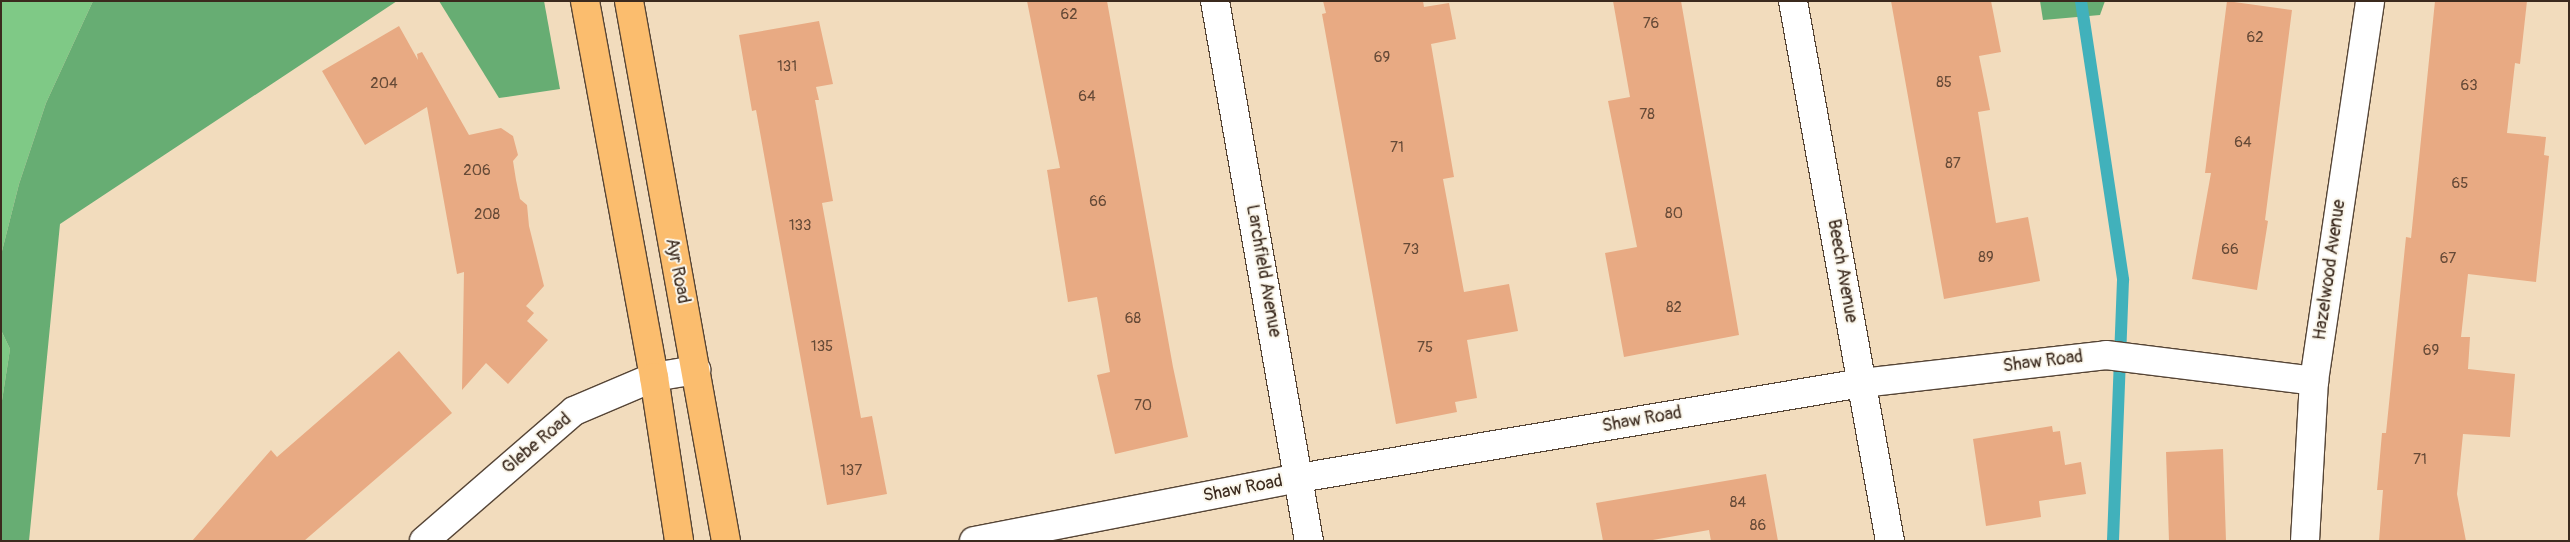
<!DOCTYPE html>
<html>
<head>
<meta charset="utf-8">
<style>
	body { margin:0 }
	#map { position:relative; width:2570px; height:542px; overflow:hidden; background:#f2dcbd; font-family:Pangolin,sans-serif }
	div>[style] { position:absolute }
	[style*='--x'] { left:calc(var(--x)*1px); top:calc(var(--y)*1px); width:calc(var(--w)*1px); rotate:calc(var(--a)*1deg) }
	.green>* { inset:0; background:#7fc986 }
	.forest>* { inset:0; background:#67ad73 }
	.stream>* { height:12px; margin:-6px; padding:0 6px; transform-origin:6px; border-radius:6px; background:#41b1bb }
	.building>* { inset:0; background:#e8aa83 }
	.roads { filter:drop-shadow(1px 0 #564536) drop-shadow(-1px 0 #564536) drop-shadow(0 1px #564536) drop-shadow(0 -1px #564536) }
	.street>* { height:28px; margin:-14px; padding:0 14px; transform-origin:14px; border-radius:14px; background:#fff }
	.primary>* { height:28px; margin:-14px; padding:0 14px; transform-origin:14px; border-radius:14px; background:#fbbd6e }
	span { translate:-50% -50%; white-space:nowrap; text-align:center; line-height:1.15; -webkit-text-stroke:4px #fbf7ec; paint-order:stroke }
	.number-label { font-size:15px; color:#664a37 }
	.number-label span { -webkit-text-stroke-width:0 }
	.street-label { font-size:18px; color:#3b2a1e }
	.frame { position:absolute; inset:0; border:2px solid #3b2a1e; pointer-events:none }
</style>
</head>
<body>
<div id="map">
	<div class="green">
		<div style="clip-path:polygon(1px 1px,93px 1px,46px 103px,19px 184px,1px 255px)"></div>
		<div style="clip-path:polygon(1px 330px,10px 349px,1px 407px)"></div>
	</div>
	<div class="forest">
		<div style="clip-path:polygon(93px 1px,397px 1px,60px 224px,29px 541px,1px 541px,1px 407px,10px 349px,1px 330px,1px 255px,19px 184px,46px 103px)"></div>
		<div style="clip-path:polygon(439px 1px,544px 1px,560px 89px,499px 98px)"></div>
		<div style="clip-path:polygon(2040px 1px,2105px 1px,2100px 15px,2043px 20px)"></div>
	</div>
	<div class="stream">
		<div style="--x:2081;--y:1;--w:282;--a:81.4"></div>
		<div style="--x:2123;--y:280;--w:261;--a:92.2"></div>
	</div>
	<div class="building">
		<div style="clip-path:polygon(1027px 1px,1107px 1px,1173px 367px,1188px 437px,1115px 454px,1097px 375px,1110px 372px,1097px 297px,1068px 302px,1047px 170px,1060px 168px)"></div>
		<div style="clip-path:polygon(1323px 1px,1423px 1px,1424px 7px,1449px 3px,1456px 39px,1431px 44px,1454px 177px,1443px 179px,1464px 292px,1509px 284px,1518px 331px,1467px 340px,1477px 398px,1455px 402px,1457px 412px,1396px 424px,1322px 14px,1326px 13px)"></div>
		<div style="clip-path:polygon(1613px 1px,1681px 1px,1739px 335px,1624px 357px,1605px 253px,1637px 247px,1608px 101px,1630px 97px)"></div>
		<div style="clip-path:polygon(1891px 1px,1991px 1px,2001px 52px,1979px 56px,1990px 110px,1978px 112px,1996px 223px,2028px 217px,2040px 281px,1944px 299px)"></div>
		<div style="clip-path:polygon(2227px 1px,2292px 10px,2265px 220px,2268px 221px,2257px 290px,2192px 279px,2211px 173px,2205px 173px)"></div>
		<div style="clip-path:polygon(2435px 1px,2527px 1px,2520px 64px,2515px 63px,2507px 133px,2546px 137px,2544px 155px,2549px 156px,2536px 282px,2468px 274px,2461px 337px,2470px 337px,2468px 369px,2515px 374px,2510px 437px,2463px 434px,2457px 494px,2466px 541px,2379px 541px,2383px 490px,2377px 490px,2382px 433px,2386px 433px,2406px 237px,2411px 238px)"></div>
		<div style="clip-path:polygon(819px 21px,833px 84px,816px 87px,819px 100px,815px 100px,833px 201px,822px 203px,861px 418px,872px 416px,887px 494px,827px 505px,756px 110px,752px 111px,739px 35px)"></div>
		<div style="clip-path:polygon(399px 26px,418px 60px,417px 54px,422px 52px,469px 135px,501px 128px,513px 136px,518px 155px,513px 161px,516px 180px,520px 199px,527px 205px,529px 226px,544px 286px,526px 306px,534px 313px,527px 321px,548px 340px,508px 384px,486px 363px,462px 390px,464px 272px,457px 274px,427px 107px,365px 145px,322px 71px)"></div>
		<div style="clip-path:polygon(399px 351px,452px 413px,304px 541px,192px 541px,271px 450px,277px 457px)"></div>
		<div style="clip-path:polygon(2052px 426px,2053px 432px,2060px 431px,2065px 465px,2081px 462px,2086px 494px,2039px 501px,2041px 517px,1986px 526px,1973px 439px)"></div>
		<div style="clip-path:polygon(2223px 449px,2226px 541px,2169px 541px,2166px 452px)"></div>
		<div style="clip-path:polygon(1766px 474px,1778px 541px,1711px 541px,1709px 530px,1647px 541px,1603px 541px,1596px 503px)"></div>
	</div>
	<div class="roads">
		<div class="street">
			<div style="--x:1215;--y:1;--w:548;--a:80.13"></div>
			<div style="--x:1793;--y:1;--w:549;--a:79.82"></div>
			<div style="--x:424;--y:541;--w:198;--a:-40.9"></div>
			<div style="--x:574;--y:411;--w:87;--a:-23"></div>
			<div style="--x:654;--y:377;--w:43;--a:-9.5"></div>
			<div style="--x:974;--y:541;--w:331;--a:-11"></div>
			<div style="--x:1299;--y:478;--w:571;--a:-9.58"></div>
			<div style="--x:1862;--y:383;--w:246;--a:-6.5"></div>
			<div style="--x:2106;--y:355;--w:210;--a:7.1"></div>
			<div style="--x:2305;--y:541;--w:160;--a:-86.8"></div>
			<div style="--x:2314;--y:381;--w:384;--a:-81.6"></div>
		</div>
		<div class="primary">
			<div style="--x:585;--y:1;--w:382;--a:79.6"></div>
			<div style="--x:654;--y:377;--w:166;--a:81.3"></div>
			<div style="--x:629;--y:1;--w:549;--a:79.82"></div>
		</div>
	</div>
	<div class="number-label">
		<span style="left:1069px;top:15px">62</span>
		<span style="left:1651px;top:24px">76</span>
		<span style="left:2255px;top:38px">62</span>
		<span style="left:1382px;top:58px">69</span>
		<span style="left:787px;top:67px">131</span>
		<span style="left:1944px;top:83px">85</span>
		<span style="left:384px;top:84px">204</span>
		<span style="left:2469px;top:86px">63</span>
		<span style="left:1087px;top:97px">64</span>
		<span style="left:1647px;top:115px">78</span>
		<span style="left:2243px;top:143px">64</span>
		<span style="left:1397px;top:148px">71</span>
		<span style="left:1953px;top:164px">87</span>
		<span style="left:477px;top:171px">206</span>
		<span style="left:2460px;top:184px">65</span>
		<span style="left:1098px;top:202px">66</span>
		<span style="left:1674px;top:214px">80</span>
		<span style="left:487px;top:215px">208</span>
		<span style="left:800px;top:226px">133</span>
		<span style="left:1411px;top:250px">73</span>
		<span style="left:2230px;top:250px">66</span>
		<span style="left:1986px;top:258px">89</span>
		<span style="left:2448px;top:259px">67</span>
		<span style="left:1674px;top:308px">82</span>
		<span style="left:1133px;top:319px">68</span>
		<span style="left:822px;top:347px">135</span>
		<span style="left:1425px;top:348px">75</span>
		<span style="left:2431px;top:351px">69</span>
		<span style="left:1143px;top:406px">70</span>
		<span style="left:2420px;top:460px">71</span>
		<span style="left:851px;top:471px">137</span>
		<span style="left:1738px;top:503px">84</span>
		<span style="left:1758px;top:526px">86</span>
	</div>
	<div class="street-label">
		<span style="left:2330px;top:270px;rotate:-82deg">Hazelwood Avenue</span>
		<span style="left:677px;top:271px;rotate:79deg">Ayr Road</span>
		<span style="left:1263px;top:271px;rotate:80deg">Larchfield Avenue</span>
		<span style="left:1842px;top:271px;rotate:80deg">Beech Avenue</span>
		<span style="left:2043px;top:362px;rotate:-7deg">Shaw Road</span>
		<span style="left:1642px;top:420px;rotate:-10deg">Shaw Road</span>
		<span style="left:537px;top:444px;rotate:-40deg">Glebe Road</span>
		<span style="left:1243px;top:489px;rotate:-11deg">Shaw Road</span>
	</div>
	<div class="frame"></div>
</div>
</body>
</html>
